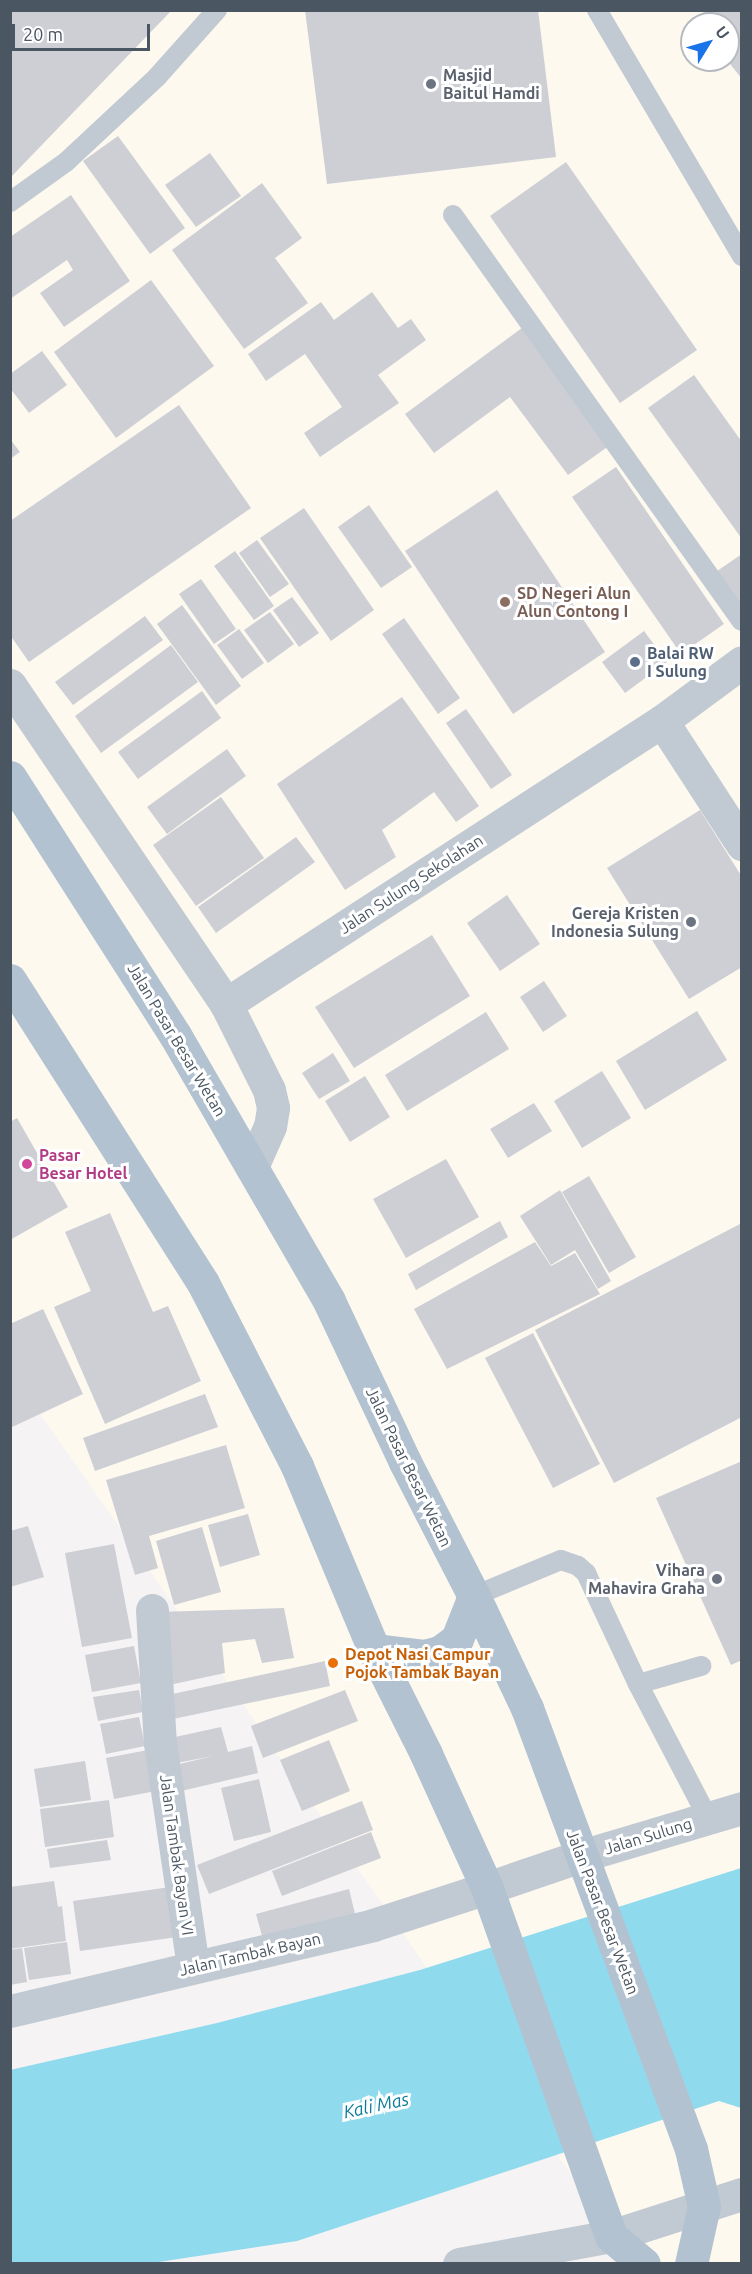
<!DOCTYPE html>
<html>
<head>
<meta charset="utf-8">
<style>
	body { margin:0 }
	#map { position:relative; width:752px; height:2274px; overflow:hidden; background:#f5f3f3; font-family:Ubuntu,sans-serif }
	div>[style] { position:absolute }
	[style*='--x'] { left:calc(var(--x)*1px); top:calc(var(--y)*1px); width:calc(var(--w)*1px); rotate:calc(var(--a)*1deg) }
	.commercial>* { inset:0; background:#fdf9ef }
	.water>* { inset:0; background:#90daee }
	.building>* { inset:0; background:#cdcfd5 }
	.service>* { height:20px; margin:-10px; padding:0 10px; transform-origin:10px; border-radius:10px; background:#c1cad2 }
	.minor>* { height:33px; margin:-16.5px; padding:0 16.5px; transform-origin:16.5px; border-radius:16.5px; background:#c1cad2 }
	.tertiary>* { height:33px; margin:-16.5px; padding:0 16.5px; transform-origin:16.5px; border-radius:16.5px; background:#c1cad2 }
	.primary>* { height:33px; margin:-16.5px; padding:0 16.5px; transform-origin:16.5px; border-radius:16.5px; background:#b3c2d1 }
	.dots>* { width:16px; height:16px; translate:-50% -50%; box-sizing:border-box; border:3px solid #fff; border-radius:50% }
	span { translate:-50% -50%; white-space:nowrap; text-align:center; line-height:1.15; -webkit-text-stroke:6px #fff; paint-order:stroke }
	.worship-label { font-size:16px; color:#5b616d; font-weight:700 }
	.left { translate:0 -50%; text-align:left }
	.right { translate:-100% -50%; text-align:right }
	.education-label { font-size:16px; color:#785e54; font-weight:700 }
	.service-label { font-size:16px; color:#4e5e75; font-weight:700 }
	.street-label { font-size:16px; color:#4a5661 }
	.hotel-label { font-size:16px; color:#b23c85; font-weight:700 }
	.food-label { font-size:16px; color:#c56008; font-weight:700 }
	.water-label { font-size:18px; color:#0c7c9b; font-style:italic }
	.frame { position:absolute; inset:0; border:12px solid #4a5661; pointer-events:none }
	.north { position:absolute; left:680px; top:12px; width:60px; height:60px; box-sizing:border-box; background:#fff; border:2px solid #b7bbc0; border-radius:50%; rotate:53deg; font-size:16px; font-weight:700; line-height:24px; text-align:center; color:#4a5661 }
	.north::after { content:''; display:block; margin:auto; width:21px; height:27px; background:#1a73e8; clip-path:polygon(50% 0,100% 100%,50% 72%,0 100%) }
	.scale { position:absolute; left:12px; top:24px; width:138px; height:27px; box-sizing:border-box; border:3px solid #4a5661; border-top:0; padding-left:8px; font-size:18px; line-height:21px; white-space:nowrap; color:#4a5661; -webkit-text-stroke:4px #fff; paint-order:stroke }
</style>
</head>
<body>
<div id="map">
	<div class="commercial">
		<div style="clip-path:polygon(evenodd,10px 11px,741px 11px,741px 2263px,633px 2263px,11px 1372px,10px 11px,692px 24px,728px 24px,728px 60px,692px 60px,692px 24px)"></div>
	</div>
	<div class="water">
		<div style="clip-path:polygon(741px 1868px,741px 2108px,719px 2101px,297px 2241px,152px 2263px,11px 2263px,10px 2070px,217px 2023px,420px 1970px)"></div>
	</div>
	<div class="building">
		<div style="clip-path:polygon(10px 10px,172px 10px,10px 178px)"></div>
		<div style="clip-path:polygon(305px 10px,538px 10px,556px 157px,327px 184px)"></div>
		<div style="clip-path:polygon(706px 10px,742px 10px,742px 79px,727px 60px,728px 24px,698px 24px,695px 20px)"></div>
		<div style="clip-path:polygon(118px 136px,185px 228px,150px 254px,83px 161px)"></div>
		<div style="clip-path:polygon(210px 153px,241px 196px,196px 227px,165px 185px)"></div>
		<div style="clip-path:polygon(566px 162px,697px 350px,620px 403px,490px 216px)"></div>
		<div style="clip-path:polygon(262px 183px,302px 238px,275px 258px,308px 303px,244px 349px,172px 250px)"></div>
		<div style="clip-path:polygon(71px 195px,130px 281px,64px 327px,40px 293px,73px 270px,67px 260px,10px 299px,10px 237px)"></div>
		<div style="clip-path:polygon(151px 280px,214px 366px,116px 438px,54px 352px)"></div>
		<div style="clip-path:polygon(372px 292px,398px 328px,411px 319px,426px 340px,378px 375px,399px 403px,320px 457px,304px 433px,342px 407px,305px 354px,266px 381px,248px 354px,321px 302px,334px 320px)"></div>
		<div style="clip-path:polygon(526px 325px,613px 443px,568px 475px,510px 397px,434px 453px,405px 414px)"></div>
		<div style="clip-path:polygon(42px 351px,67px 385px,29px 413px,10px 388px,10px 374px)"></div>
		<div style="clip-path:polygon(694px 375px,742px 442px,742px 539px,648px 408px)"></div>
		<div style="clip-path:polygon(179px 405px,251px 508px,29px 662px,10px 635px,10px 521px)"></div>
		<div style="clip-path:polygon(10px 439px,20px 452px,10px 459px)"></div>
		<div style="clip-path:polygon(616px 467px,724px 624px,681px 654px,572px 497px)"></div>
		<div style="clip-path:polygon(497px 490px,605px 652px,513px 714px,405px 551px)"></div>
		<div style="clip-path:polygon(369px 505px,412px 567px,381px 588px,338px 527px)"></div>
		<div style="clip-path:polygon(304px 508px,374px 610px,331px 641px,260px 538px)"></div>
		<div style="clip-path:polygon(257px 540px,289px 584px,270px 597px,239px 553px)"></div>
		<div style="clip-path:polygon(235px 551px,274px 606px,254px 620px,214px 566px)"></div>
		<div style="clip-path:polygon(742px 554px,742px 605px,717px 571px)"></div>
		<div style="clip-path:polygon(201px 579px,236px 629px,214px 644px,179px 594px)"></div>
		<div style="clip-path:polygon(292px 597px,319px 633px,299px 647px,273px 610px)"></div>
		<div style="clip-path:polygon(182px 605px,241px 686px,216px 705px,157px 624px)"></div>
		<div style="clip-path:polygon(270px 612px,294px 644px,268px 663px,244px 630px)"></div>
		<div style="clip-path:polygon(145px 616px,163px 640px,73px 705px,55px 682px)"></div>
		<div style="clip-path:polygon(404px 618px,460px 698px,438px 714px,382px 634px)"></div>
		<div style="clip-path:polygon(239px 629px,264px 663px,242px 679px,217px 645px)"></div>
		<div style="clip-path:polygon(644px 631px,667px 662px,625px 693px,602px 662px)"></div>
		<div style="clip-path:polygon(171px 645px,198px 682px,101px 753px,75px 716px)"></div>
		<div style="clip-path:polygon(202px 691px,221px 718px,138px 779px,118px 752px)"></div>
		<div style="clip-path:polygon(402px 697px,479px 806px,456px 822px,434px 792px,382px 830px,396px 857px,345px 890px,277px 784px)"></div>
		<div style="clip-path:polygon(466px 709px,512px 775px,491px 789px,446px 723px)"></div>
		<div style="clip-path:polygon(227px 749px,246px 776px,167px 834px,147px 807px)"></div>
		<div style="clip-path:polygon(221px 797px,264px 858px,196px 906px,153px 845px)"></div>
		<div style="clip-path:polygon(700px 810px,742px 877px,742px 967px,689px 999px,607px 868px)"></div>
		<div style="clip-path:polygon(296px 837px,315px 862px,216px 933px,198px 907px)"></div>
		<div style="clip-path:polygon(507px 895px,540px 944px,500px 971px,467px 923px)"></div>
		<div style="clip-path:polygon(432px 935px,470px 996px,354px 1068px,315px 1007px)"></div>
		<div style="clip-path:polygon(544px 981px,567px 1016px,543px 1032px,520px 997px)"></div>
		<div style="clip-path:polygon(697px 1011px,727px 1060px,645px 1110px,616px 1061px)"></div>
		<div style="clip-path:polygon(486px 1012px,509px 1049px,407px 1111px,385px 1075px)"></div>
		<div style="clip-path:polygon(333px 1053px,350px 1081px,319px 1099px,302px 1073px)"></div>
		<div style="clip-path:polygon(602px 1071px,631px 1118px,582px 1148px,554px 1101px)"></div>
		<div style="clip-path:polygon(365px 1076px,390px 1117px,350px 1142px,325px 1101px)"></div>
		<div style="clip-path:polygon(534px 1103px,552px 1131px,508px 1158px,490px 1129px)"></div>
		<div style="clip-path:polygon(17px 1118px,68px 1207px,10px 1240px,10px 1122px)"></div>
		<div style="clip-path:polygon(446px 1159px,479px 1217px,406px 1258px,373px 1199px)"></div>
		<div style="clip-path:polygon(589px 1176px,636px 1257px,609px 1273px,562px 1192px)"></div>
		<div style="clip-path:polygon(560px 1190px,611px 1281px,598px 1289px,575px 1250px,551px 1265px,520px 1216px)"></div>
		<div style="clip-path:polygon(110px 1213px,153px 1312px,168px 1306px,201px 1381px,105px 1424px,54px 1307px,91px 1291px,65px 1232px)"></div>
		<div style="clip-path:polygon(500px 1221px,508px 1237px,416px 1290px,408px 1274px)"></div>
		<div style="clip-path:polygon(742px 1223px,742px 1417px,614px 1483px,535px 1330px)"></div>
		<div style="clip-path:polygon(535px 1242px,551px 1266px,575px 1253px,600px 1294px,447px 1369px,414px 1309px)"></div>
		<div style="clip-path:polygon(43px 1309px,83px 1394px,10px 1428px,10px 1324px)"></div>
		<div style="clip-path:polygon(533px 1333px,600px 1464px,553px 1488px,485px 1358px)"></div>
		<div style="clip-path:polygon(205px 1394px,218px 1427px,95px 1471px,83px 1438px)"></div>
		<div style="clip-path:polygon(226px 1445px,245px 1508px,149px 1536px,158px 1568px,135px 1575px,106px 1480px)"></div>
		<div style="clip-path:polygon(742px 1461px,742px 1660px,731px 1665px,656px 1498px)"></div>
		<div style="clip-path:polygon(248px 1514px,260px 1555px,220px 1567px,208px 1525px)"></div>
		<div style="clip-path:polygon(28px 1526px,44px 1577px,10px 1587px,10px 1531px)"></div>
		<div style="clip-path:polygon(202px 1527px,221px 1592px,174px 1605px,156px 1541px)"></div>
		<div style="clip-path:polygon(114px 1544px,132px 1638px,82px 1647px,65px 1553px)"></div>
		<div style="clip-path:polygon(284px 1608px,294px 1658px,262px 1663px,255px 1639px,222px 1643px,225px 1673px,169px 1685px,158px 1612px)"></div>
		<div style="clip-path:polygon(134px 1646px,141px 1683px,92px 1692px,85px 1655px)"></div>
		<div style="clip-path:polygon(325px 1661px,330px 1686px,173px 1719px,168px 1695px)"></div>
		<div style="clip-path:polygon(139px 1690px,143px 1712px,98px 1721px,93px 1697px)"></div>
		<div style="clip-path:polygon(345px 1690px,358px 1721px,263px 1758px,251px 1726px)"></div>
		<div style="clip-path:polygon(139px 1717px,145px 1746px,106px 1754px,100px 1724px)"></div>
		<div style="clip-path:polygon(221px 1727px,228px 1752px,252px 1746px,258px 1773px,177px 1792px,171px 1766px,213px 1756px,171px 1764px,166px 1739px)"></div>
		<div style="clip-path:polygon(329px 1740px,350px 1791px,302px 1811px,280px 1760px)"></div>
		<div style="clip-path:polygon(148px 1750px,156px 1791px,114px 1799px,106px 1758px)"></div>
		<div style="clip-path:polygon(85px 1761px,91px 1800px,40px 1807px,34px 1769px)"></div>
		<div style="clip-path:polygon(259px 1779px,271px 1832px,234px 1841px,221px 1788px)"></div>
		<div style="clip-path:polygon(109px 1800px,114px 1837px,45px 1847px,40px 1809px)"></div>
		<div style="clip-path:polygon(362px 1801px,373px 1830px,209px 1894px,197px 1865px)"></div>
		<div style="clip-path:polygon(371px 1832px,381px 1858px,282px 1896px,272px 1871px)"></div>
		<div style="clip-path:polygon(107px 1840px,111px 1860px,50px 1868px,47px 1849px)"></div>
		<div style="clip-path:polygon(54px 1881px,58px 1907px,62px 1906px,66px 1941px,10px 1949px,10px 1887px)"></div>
		<div style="clip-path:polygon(170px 1887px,177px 1937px,80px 1951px,73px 1901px)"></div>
		<div style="clip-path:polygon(349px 1889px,356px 1918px,264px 1943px,256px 1914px)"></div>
		<div style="clip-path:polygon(67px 1942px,71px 1974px,29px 1980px,24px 1948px)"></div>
		<div style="clip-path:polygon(22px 1948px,27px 1982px,10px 1985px,10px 1950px)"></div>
	</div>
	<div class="service">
		<div style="--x:597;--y:10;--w:286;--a:59.5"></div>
		<div style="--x:10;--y:202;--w:69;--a:-35.5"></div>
		<div style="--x:66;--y:162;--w:125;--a:-43"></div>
		<div style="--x:157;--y:77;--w:90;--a:-48.2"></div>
		<div style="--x:453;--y:215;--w:498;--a:54.6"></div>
		<div style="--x:474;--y:1596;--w:94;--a:-22.5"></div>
		<div style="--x:561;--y:1560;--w:18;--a:19"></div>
		<div style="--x:578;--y:1566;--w:11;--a:41"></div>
		<div style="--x:586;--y:1573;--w:123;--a:64.9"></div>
		<div style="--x:638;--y:1684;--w:151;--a:62.4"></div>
		<div style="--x:638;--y:1684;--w:66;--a:-15.9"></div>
	</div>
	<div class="minor">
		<div style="--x:10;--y:685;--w:385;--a:55.9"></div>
		<div style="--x:226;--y:1004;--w:96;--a:63.4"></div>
		<div style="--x:269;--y:1090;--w:18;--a:77"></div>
		<div style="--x:273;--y:1108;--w:18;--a:99"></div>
		<div style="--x:270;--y:1126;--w:45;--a:113.7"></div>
		<div style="--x:662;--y:721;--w:147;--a:57"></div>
		<div style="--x:226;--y:1004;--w:520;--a:-32.99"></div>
		<div style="--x:662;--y:721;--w:99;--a:-36.4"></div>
		<div style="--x:152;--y:1610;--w:133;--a:86.6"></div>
		<div style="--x:160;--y:1743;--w:225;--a:81.6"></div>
		<div style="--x:10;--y:2011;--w:373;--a:-13.3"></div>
		<div style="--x:373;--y:1925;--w:120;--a:-18"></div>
	</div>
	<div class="tertiary">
		<div style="--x:487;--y:1888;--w:99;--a:-18.8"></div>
		<div style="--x:581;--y:1856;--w:168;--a:-16.6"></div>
		<div style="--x:459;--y:2264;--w:155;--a:-10.4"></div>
		<div style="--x:611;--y:2236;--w:138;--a:-17.8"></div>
	</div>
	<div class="primary">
		<div style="--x:10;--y:777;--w:306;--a:57.4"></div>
		<div style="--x:175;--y:1035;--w:307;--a:59.9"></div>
		<div style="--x:329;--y:1301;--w:178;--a:64.7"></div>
		<div style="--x:405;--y:1462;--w:151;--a:62.8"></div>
		<div style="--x:474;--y:1596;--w:124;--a:64.7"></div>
		<div style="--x:527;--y:1708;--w:471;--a:69.6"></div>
		<div style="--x:691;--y:2149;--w:58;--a:77.2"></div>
		<div style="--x:704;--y:2206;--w:59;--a:102.6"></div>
		<div style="--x:10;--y:980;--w:359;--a:57.5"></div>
		<div style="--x:203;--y:1283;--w:206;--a:62.8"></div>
		<div style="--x:297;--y:1466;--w:199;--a:67.3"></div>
		<div style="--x:374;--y:1650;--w:116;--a:63.4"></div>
		<div style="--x:426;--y:1754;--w:147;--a:65.5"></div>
		<div style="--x:487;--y:1888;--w:369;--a:70.4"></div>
		<div style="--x:611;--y:2236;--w:43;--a:40.3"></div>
		<div style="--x:374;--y:1650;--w:50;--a:6.8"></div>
		<div style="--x:424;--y:1656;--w:16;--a:-14"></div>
		<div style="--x:440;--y:1652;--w:21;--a:-37"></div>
		<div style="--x:457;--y:1639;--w:46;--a:-68.4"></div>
	</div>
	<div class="dots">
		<div style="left:431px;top:84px;background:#6b7280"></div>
		<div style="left:505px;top:602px;background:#8d6e63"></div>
		<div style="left:635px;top:662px;background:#5c6f8a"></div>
		<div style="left:691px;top:922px;background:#6b7280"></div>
		<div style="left:27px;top:1164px;background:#d1479c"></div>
		<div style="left:717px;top:1579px;background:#6b7280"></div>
		<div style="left:333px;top:1663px;background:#e8710a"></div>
	</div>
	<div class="worship-label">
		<span class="left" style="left:443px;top:84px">Masjid<br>Baitul Hamdi</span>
		<span class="right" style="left:679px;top:922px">Gereja Kristen<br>Indonesia Sulung</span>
		<span class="right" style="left:705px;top:1579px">Vihara<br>Mahavira Graha</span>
	</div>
	<div class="education-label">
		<span class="left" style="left:517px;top:602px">SD Negeri Alun<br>Alun Contong I</span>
	</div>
	<div class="service-label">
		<span class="left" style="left:647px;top:662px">Balai RW<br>I Sulung</span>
	</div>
	<div class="street-label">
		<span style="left:411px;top:884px;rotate:-33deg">Jalan Sulung Sekolahan</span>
		<span style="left:177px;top:1040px;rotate:59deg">Jalan Pasar Besar Wetan</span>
		<span style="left:409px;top:1467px;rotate:64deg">Jalan Pasar Besar Wetan</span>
		<span style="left:648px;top:1836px;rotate:-17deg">Jalan Sulung</span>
		<span style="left:177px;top:1855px;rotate:82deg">Jalan Tambak Bayan VI</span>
		<span style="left:603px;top:1912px;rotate:69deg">Jalan Pasar Besar Wetan</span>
		<span style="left:250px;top:1954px;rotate:-13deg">Jalan Tambak Bayan</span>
	</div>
	<div class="hotel-label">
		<span class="left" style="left:39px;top:1164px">Pasar<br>Besar Hotel</span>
	</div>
	<div class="food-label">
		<span class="left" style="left:345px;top:1663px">Depot Nasi Campur<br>Pojok Tambak Bayan</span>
	</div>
	<div class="water-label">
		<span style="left:376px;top:2105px;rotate:-12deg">Kali Mas</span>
	</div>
	<div class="frame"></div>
	<div class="north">U</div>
	<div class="scale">20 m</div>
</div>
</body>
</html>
